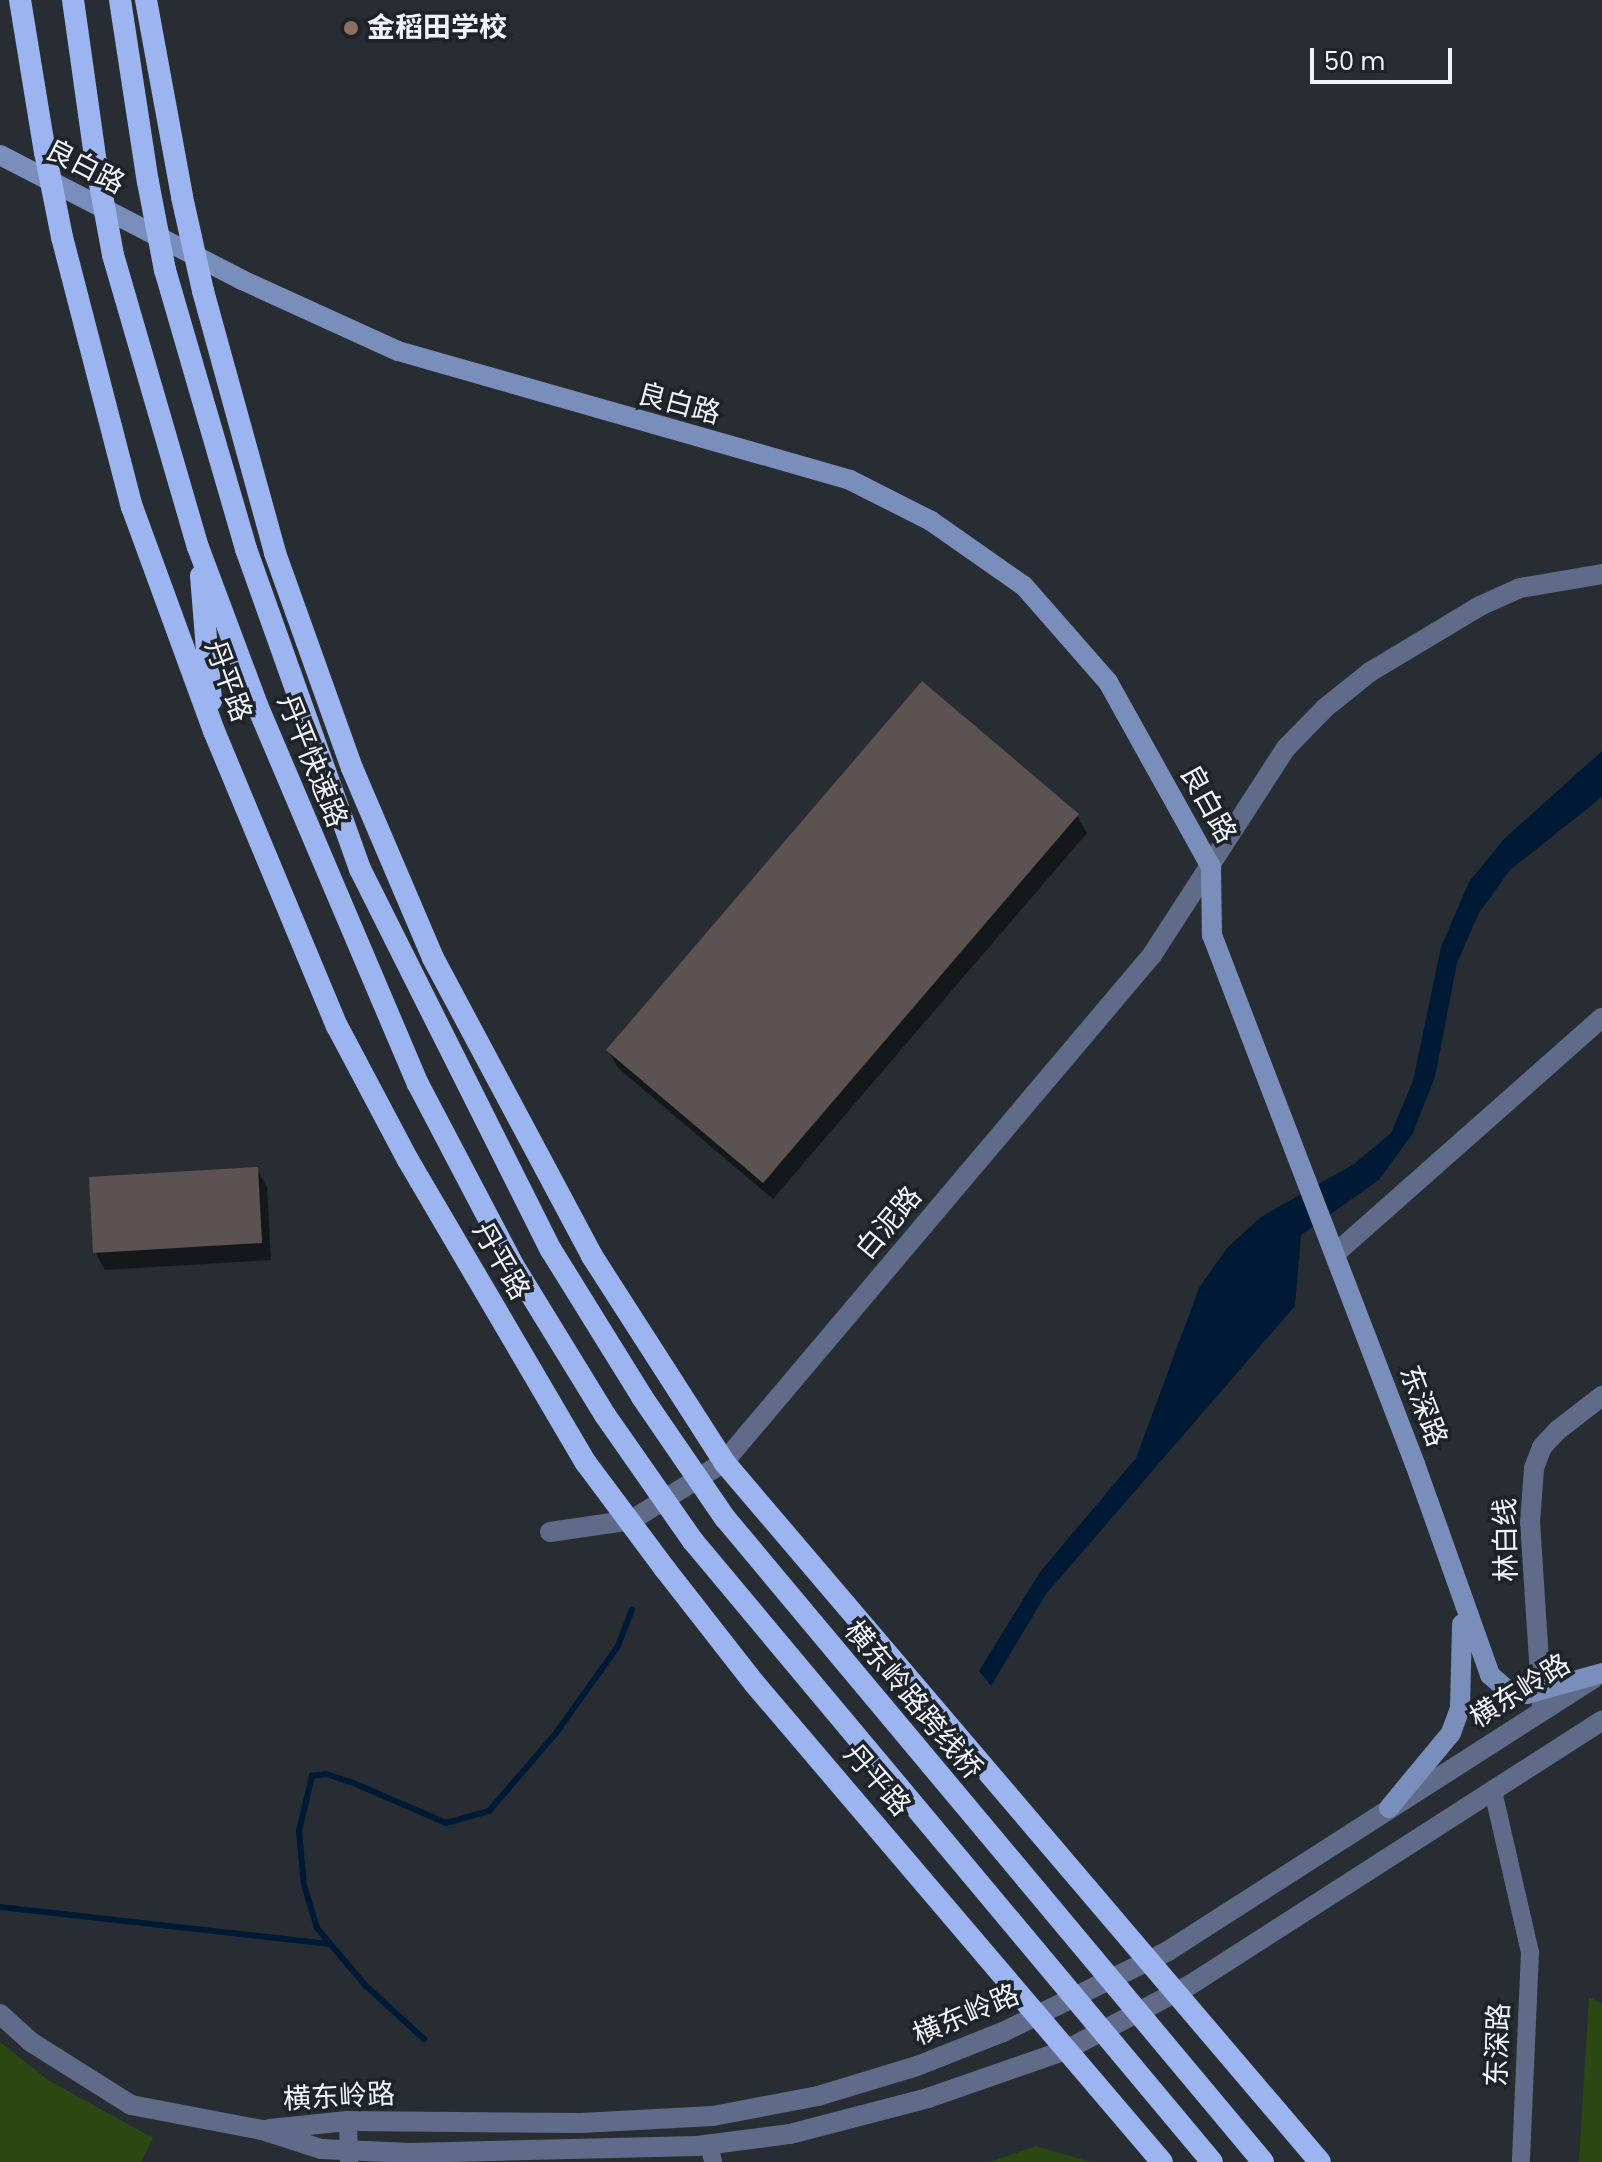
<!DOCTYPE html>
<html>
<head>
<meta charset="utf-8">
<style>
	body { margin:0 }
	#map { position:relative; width:1602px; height:2162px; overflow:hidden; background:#282d33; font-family:Poppins,"Noto Sans SC",sans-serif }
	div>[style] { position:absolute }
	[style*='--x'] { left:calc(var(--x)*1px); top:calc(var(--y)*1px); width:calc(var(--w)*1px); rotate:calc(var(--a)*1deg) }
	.green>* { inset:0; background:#2b4813 }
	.water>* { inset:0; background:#001935 }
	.shadow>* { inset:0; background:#0007 }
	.stream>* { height:6px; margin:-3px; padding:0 3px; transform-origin:3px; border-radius:3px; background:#001935 }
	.building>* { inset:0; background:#5c5251 }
	.minor>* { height:18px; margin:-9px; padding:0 9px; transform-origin:9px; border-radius:9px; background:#5f6b88 }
	.tertiary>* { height:20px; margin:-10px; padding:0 10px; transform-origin:10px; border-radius:10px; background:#5f6b88 }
	.secondary>* { height:20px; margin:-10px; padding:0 10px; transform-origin:10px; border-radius:10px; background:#7a8ebc }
	.trunk>* { height:22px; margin:-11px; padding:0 11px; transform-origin:11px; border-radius:11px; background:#9cb4f0 }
	.trunk-bridge>* { height:22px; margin:-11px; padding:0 11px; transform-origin:11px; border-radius:11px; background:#9cb4f0 }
	.dots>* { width:22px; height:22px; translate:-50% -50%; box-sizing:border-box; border:4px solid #1e2329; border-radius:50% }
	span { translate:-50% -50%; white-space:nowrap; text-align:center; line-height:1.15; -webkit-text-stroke:7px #1e2329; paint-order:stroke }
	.poi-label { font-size:28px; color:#f0f3f8; font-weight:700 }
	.left { translate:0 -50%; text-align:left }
	.street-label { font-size:28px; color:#f0f3f8 }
	.scale { position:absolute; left:1310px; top:48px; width:142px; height:36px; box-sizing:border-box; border:4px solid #f0f3f8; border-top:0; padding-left:10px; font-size:24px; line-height:28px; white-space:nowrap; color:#f0f3f8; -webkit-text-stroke:6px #1e2329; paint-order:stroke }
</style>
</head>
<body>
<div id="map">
	<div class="green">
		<div style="clip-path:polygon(1589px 1997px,1602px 2004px,1602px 2162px,1579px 2162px)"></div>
		<div style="clip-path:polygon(0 2042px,48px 2080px,153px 2138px,141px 2162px,0 2162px)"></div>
		<div style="clip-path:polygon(1036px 2146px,1087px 2161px,1091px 2162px,990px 2162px)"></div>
	</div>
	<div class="water">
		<div style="clip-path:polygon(1602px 751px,1602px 797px,1510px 870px,1479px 913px,1457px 963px,1435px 1077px,1413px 1133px,1379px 1180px,1301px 1235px,1295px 1306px,1046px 1594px,991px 1686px,979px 1671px,1040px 1572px,1136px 1458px,1199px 1288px,1227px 1248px,1261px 1217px,1354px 1164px,1391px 1133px,1413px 1081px,1441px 947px,1469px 882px,1504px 839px)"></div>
	</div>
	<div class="shadow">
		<div style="clip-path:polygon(1077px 816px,1087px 833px,773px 1199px,618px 1068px,608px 1050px)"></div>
		<div style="clip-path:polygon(257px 1169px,267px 1187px,271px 1260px,105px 1270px,95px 1252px)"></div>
	</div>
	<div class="stream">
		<div style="--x:0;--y:1907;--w:331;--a:6.4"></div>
		<div style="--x:424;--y:2039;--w:80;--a:-137.5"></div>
		<div style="--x:365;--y:1985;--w:75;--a:-130.1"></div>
		<div style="--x:317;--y:1928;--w:45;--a:-106.8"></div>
		<div style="--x:304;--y:1885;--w:54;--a:-95.3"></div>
		<div style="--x:299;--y:1831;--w:57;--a:-76.7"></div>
		<div style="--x:312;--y:1776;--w:14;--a:-8"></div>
		<div style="--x:326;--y:1774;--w:26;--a:18"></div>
		<div style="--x:351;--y:1782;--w:103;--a:23.3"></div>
		<div style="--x:446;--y:1823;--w:45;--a:-15.6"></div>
		<div style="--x:489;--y:1811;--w:103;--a:-49.3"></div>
		<div style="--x:556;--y:1733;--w:107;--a:-54.5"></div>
		<div style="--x:618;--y:1646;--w:39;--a:-69"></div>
	</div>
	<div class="building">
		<div style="clip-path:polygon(922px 681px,1079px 814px,763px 1183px,606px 1050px)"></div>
		<div style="clip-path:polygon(258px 1167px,262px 1243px,93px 1253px,89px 1177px)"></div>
	</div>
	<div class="minor">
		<div style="--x:1493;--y:1791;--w:165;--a:77.1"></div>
		<div style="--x:1530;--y:1952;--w:210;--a:92.5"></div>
		<div style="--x:348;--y:2121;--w:41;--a:88.6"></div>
		<div style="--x:709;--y:2144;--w:18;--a:77"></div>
	</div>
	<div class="tertiary">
		<div style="--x:1336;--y:1253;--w:355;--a:-41.5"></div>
		<div style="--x:550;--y:1532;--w:83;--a:-8.3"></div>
		<div style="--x:632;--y:1520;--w:109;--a:-32.2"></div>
		<div style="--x:724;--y:1462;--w:664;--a:-49.83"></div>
		<div style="--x:1152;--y:955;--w:247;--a:-57.1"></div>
		<div style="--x:1286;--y:748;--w:56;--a:-45.7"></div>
		<div style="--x:1325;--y:708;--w:58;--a:-38.7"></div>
		<div style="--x:1370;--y:672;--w:128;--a:-31"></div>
		<div style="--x:1480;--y:606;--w:44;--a:-24.2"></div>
		<div style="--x:1520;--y:588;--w:83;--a:-9.7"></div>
		<div style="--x:1542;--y:1707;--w:184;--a:-93.7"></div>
		<div style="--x:1530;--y:1523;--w:55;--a:-85.8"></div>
		<div style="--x:1534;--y:1468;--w:22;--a:-69"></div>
		<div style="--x:1542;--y:1447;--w:23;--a:-47"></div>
		<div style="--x:1558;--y:1430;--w:56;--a:-37.7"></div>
		<div style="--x:0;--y:2014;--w:42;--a:42.1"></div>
		<div style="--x:31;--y:2042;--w:118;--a:32.2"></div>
		<div style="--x:131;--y:2105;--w:133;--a:10.8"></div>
		<div style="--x:262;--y:2130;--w:62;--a:17.9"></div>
		<div style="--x:321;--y:2149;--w:89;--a:2.6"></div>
		<div style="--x:410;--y:2153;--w:287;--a:-1.4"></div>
		<div style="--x:697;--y:2146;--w:94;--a:-7.4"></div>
		<div style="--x:790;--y:2134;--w:143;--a:-14.6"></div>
		<div style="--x:928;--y:2098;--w:146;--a:-19.2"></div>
		<div style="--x:1066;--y:2050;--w:140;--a:-27.7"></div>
		<div style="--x:1190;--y:1985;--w:489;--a:-32.7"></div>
		<div style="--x:270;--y:2129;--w:78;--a:-5.9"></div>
		<div style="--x:348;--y:2121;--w:233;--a:0.5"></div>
		<div style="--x:581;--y:2123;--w:132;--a:-3"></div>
		<div style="--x:713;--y:2116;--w:107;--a:-10.8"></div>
		<div style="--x:818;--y:2096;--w:103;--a:-16.9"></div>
		<div style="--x:917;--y:2066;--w:92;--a:-21.6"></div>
		<div style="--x:1003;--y:2032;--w:184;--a:-26.1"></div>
		<div style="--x:1168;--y:1951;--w:506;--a:-32.65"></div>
	</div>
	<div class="secondary">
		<div style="--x:0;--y:155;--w:272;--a:27.3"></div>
		<div style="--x:242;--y:280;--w:171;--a:24.5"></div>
		<div style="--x:398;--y:351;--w:470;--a:15.9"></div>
		<div style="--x:850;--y:480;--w:91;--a:26.8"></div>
		<div style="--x:931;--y:521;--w:113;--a:35"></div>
		<div style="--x:1024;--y:586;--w:128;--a:48.8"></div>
		<div style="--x:1108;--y:682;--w:212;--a:60.9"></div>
		<div style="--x:1211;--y:867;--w:68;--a:89.2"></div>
		<div style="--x:1212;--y:935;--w:567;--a:69.01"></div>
		<div style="--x:1415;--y:1464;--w:224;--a:70.4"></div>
		<div style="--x:1490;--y:1675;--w:21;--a:41"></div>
		<div style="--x:1506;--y:1689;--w:21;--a:14"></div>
		<div style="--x:1526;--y:1694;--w:79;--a:-15.4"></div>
		<div style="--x:1389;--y:1808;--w:97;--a:-50.4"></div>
		<div style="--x:1451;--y:1733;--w:27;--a:-70"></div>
		<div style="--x:1460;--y:1708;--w:84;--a:-88.6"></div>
	</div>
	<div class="trunk">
		<div style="--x:20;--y:0;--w:154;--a:80.7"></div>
		<div style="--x:73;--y:0;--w:165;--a:82"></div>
		<div style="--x:120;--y:0;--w:184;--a:81.3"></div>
		<div style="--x:146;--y:0;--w:200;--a:79.6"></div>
		<div style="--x:62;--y:237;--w:279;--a:75.5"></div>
		<div style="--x:132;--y:507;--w:239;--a:69.9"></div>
		<div style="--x:214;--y:731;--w:320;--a:67.4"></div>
		<div style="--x:337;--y:1026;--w:152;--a:62.1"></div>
		<div style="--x:408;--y:1160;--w:351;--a:59.6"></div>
		<div style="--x:586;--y:1463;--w:132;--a:53.3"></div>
		<div style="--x:665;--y:1569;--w:145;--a:52"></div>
		<div style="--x:754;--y:1683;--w:629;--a:49.58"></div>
		<div style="--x:113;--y:255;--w:304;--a:73.8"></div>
		<div style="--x:198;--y:547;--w:169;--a:69.5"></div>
		<div style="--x:257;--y:705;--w:412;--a:67"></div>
		<div style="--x:418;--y:1084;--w:204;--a:62.3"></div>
		<div style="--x:165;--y:270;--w:291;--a:73.8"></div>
		<div style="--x:246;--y:549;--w:340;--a:70.4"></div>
		<div style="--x:360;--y:869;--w:426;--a:63.4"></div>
		<div style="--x:203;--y:291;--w:272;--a:74.6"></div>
		<div style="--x:275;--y:553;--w:228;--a:70.3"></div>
		<div style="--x:352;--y:768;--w:207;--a:66.9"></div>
		<div style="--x:433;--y:958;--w:338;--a:61.9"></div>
		<div style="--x:592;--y:1256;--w:245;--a:57.3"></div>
		<div style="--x:724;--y:1462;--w:919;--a:49.59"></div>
		<div style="--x:201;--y:576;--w:125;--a:85.4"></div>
	</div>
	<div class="trunk-bridge">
		<div style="--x:45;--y:152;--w:87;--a:78.7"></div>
		<div style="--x:96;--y:163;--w:94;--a:79.5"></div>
		<div style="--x:148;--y:182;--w:90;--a:79.1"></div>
		<div style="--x:182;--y:197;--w:96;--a:77.4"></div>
		<div style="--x:551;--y:1250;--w:173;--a:58.2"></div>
		<div style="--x:642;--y:1397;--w:147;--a:55.6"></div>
		<div style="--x:725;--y:1518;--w:839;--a:50.12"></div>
		<div style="--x:513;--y:1265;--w:176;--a:58.5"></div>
		<div style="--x:605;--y:1415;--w:154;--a:55.1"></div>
		<div style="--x:693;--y:1541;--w:809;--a:50.11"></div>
	</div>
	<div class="dots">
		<div style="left:351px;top:28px;background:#8d6e63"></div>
	</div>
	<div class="poi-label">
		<span class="left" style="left:367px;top:28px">金稻田学校</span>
	</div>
	<div class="street-label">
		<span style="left:85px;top:167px;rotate:27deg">良白路</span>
		<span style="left:679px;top:404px;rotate:15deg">良白路</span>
		<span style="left:228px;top:681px;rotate:70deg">丹平路</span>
		<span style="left:312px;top:761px;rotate:68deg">丹平快速路</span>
		<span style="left:1208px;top:804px;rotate:61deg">良白路</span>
		<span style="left:889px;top:1223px;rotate:-50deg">白泥路</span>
		<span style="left:501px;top:1261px;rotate:60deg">丹平路</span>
		<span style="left:1423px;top:1406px;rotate:69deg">东深路</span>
		<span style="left:1506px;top:1540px;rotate:-91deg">林白线</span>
		<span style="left:1520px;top:1691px;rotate:-32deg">横东岭路</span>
		<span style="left:913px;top:1700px;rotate:50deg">横东岭路跨线桥</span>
		<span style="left:877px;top:1780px;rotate:49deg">丹平路</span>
		<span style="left:966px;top:2015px;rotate:-23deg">横东岭路</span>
		<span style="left:1498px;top:2045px;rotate:-88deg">东深路</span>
		<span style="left:339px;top:2097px;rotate:-3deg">横东岭路</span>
	</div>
	<div class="scale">50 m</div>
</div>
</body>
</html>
